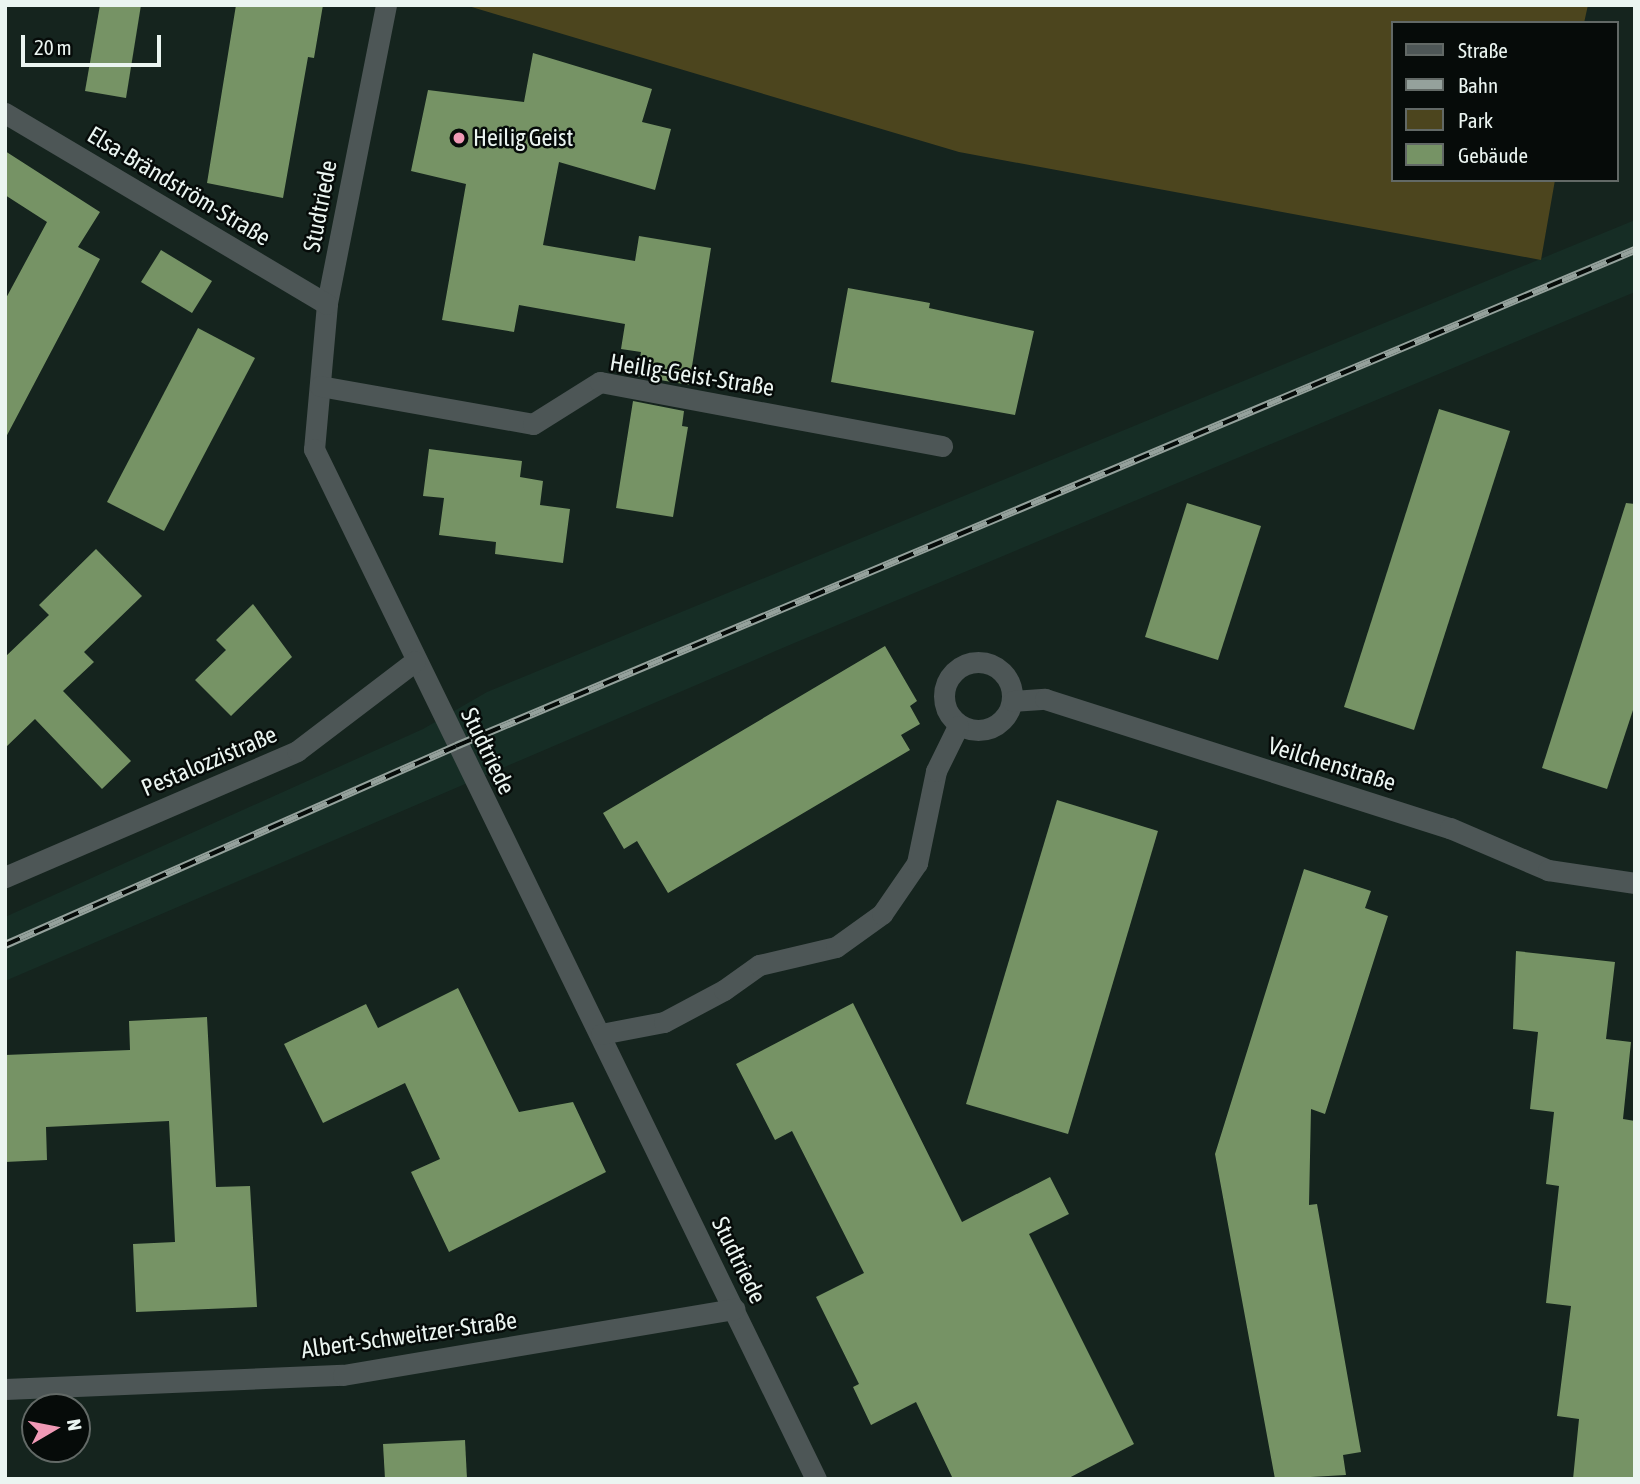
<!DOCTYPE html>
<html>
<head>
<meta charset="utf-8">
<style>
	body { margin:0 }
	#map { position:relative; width:1640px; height:1484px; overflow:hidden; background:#15241e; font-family:"Asap Condensed",sans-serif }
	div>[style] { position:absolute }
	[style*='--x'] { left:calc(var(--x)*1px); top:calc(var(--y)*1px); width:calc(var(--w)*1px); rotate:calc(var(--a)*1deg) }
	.built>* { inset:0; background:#162d25 }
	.green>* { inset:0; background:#4c451e }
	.building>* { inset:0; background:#769365 }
	.minor>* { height:21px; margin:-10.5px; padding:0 10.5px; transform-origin:10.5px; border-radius:10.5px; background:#4d5656 }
	.minor>.ring { margin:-10.5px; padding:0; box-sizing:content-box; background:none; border:21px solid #4d5656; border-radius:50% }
	.rail>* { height:8px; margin-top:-4px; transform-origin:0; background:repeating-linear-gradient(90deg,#060b09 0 16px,#95a19c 0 32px); box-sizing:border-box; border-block:2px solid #95a19c }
	.dots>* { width:19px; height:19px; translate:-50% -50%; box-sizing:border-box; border:4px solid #060b09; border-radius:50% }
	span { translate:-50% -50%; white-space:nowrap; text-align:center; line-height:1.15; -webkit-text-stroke:5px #060b09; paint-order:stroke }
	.poi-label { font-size:24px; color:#ebf5f1 }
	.left { translate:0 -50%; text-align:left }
	.street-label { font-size:24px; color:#ebf5f1 }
	.frame { position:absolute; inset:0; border:7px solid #ebf5f1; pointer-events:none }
	.legend { position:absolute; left:1391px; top:21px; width:228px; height:161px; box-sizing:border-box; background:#060b09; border:2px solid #626966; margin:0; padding:9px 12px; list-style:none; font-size:21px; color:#ebf5f1 }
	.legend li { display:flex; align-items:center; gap:14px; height:35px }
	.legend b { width:35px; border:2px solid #626966 }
	.north { position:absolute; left:21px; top:1393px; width:70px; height:70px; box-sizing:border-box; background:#060b09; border:2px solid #626966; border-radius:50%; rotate:80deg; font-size:19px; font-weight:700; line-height:28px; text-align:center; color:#ebf5f1 }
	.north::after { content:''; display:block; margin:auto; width:24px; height:32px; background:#f09ab6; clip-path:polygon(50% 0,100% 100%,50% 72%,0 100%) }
	.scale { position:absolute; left:21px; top:35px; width:140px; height:32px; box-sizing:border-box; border:4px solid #ebf5f1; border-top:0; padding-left:9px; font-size:21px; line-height:24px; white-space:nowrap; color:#ebf5f1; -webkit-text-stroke:5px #060b09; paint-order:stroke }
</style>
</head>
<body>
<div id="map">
	<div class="built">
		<div style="clip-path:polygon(1635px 220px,1635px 292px,792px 644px,5px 981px,5px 917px,423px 729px,487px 692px)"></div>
	</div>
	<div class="green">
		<div style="clip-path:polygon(465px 5px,1588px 5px,1584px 23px,1393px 23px,1393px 180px,1555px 180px,1541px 260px,959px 152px)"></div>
	</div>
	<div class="building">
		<div style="clip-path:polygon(100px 5px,141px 5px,126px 98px,85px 91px)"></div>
		<div style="clip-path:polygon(236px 5px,323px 5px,314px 58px,308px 57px,283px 198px,207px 183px)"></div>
		<div style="clip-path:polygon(533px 53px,652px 89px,642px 122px,671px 129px,655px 190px,559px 162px,543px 245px,635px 261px,639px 236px,711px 248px,689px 385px,637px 376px,641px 352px,621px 349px,625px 324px,519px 305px,514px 332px,442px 320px,466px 184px,411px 171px,428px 90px,524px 102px)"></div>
		<div style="clip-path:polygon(5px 151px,100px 212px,78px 247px,100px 259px,5px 439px,5px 300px,47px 222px,5px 195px)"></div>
		<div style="clip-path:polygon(161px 250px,212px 281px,192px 313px,141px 282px)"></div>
		<div style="clip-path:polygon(848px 288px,930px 303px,929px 308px,1034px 331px,1015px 415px,831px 382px)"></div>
		<div style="clip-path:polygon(198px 328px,255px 358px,164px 531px,107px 502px)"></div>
		<div style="clip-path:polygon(633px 401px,684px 411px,682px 426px,688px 427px,673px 517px,616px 508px)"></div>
		<div style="clip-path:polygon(1439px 409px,1510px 431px,1414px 730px,1344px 707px)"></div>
		<div style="clip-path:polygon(429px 449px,522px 461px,520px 477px,543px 481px,540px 505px,570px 509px,563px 563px,495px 554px,496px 542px,439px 535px,444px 498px,423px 496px)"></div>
		<div style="clip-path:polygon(1187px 503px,1261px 526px,1218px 660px,1145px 637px)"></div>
		<div style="clip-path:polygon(1626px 503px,1635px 504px,1635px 704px,1607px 789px,1542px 768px)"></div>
		<div style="clip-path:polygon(96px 549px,142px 596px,84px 652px,94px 662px,63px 691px,131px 761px,102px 789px,35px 719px,5px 748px,5px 657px,49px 615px,39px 605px)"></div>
		<div style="clip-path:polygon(253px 604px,292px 657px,231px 716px,195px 680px,226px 650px,216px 640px)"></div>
		<div style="clip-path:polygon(885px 646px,917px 701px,910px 706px,920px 724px,901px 735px,910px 750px,668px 893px,637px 841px,624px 849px,603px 813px)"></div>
		<div style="clip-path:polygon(1057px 800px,1158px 831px,1068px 1134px,966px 1104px)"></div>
		<div style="clip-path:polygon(1304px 869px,1371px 891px,1365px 908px,1388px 916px,1325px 1114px,1311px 1109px,1309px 1205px,1317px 1204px,1361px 1452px,1343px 1455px,1346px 1475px,1275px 1479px,1215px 1154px)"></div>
		<div style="clip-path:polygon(1516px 951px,1615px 962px,1606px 1039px,1631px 1042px,1623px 1119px,1635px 1121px,1635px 1479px,1573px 1479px,1579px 1419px,1557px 1416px,1571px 1306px,1546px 1303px,1559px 1186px,1546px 1184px,1554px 1112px,1530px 1109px,1538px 1032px,1513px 1029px)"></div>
		<div style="clip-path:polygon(458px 988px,519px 1112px,573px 1102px,606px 1172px,449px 1252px,411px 1172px,440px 1159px,405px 1083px,323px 1123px,284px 1044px,366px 1004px,378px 1028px)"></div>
		<div style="clip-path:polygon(853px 1003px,962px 1222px,1050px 1177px,1069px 1214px,1029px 1234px,1134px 1444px,1067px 1479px,953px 1479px,916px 1402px,871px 1425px,853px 1387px,859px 1384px,816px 1297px,864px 1273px,792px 1131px,775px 1140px,736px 1064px)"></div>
		<div style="clip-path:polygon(207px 1017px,216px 1187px,250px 1186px,257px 1307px,136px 1312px,133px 1244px,175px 1242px,169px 1121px,46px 1127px,47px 1160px,5px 1162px,5px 1055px,130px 1050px,129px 1021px)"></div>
		<div style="clip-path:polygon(465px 1440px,467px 1479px,385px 1479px,383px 1444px)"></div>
	</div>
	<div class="minor">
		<div style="--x:386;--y:5;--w:305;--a:101.2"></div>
		<div style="--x:327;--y:304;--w:146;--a:95.1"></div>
		<div style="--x:314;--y:449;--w:1146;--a:64.02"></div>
		<div style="--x:5;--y:113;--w:374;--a:30.7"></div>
		<div style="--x:320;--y:386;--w:216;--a:10.1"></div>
		<div style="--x:533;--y:424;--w:79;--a:-32.1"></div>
		<div style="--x:600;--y:382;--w:348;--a:10.6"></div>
		<div class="ring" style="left:944px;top:662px;width:47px;height:47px"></div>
		<div style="--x:1013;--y:701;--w:32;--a:-4"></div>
		<div style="--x:1045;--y:699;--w:425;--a:17.7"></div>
		<div style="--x:1450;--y:828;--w:107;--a:23.2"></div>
		<div style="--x:1548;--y:870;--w:88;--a:8.5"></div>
		<div style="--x:5;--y:877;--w:318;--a:-23.3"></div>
		<div style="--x:297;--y:751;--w:148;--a:-37.3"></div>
		<div style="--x:601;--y:1034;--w:64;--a:-10.8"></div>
		<div style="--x:664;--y:1022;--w:68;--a:-28.1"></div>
		<div style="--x:724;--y:990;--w:43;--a:-35.5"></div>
		<div style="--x:759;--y:965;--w:79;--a:-13.2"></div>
		<div style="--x:836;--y:947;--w:57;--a:-35.7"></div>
		<div style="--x:882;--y:914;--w:62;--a:-55.5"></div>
		<div style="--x:917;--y:863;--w:94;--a:-78.3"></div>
		<div style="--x:936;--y:771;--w:50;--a:-63.9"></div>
		<div style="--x:5;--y:1389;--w:338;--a:-2.4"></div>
		<div style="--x:343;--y:1375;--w:397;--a:-9.6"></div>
	</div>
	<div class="rail">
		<div style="--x:5;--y:945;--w:493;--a:-23.8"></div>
		<div style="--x:456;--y:746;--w:1279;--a:-22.82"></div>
	</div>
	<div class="dots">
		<div style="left:459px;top:138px;background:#f09ab6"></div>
	</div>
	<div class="poi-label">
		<span class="left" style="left:473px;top:138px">Heilig Geist</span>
	</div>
	<div class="street-label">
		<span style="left:179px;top:186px;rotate:31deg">Elsa-Brändström-Straße</span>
		<span style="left:320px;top:206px;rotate:-79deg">Studtriede</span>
		<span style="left:692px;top:375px;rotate:9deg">Heilig-Geist-Straße</span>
		<span style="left:488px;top:751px;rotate:64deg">Studtriede</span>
		<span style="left:209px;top:761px;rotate:-23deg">Pestalozzistraße</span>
		<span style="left:1332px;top:764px;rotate:17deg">Veilchenstraße</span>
		<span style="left:739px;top:1260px;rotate:64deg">Studtriede</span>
		<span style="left:409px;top:1335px;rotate:-8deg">Albert-Schweitzer-Straße</span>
	</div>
	<div class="frame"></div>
	<ul class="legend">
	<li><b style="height:9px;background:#4d5656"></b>Straße</li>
	<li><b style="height:9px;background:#95a19c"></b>Bahn</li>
	<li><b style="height:19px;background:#4c451e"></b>Park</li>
	<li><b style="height:19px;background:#769365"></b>Gebäude</li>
	</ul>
	<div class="north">N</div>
	<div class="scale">20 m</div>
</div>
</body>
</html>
